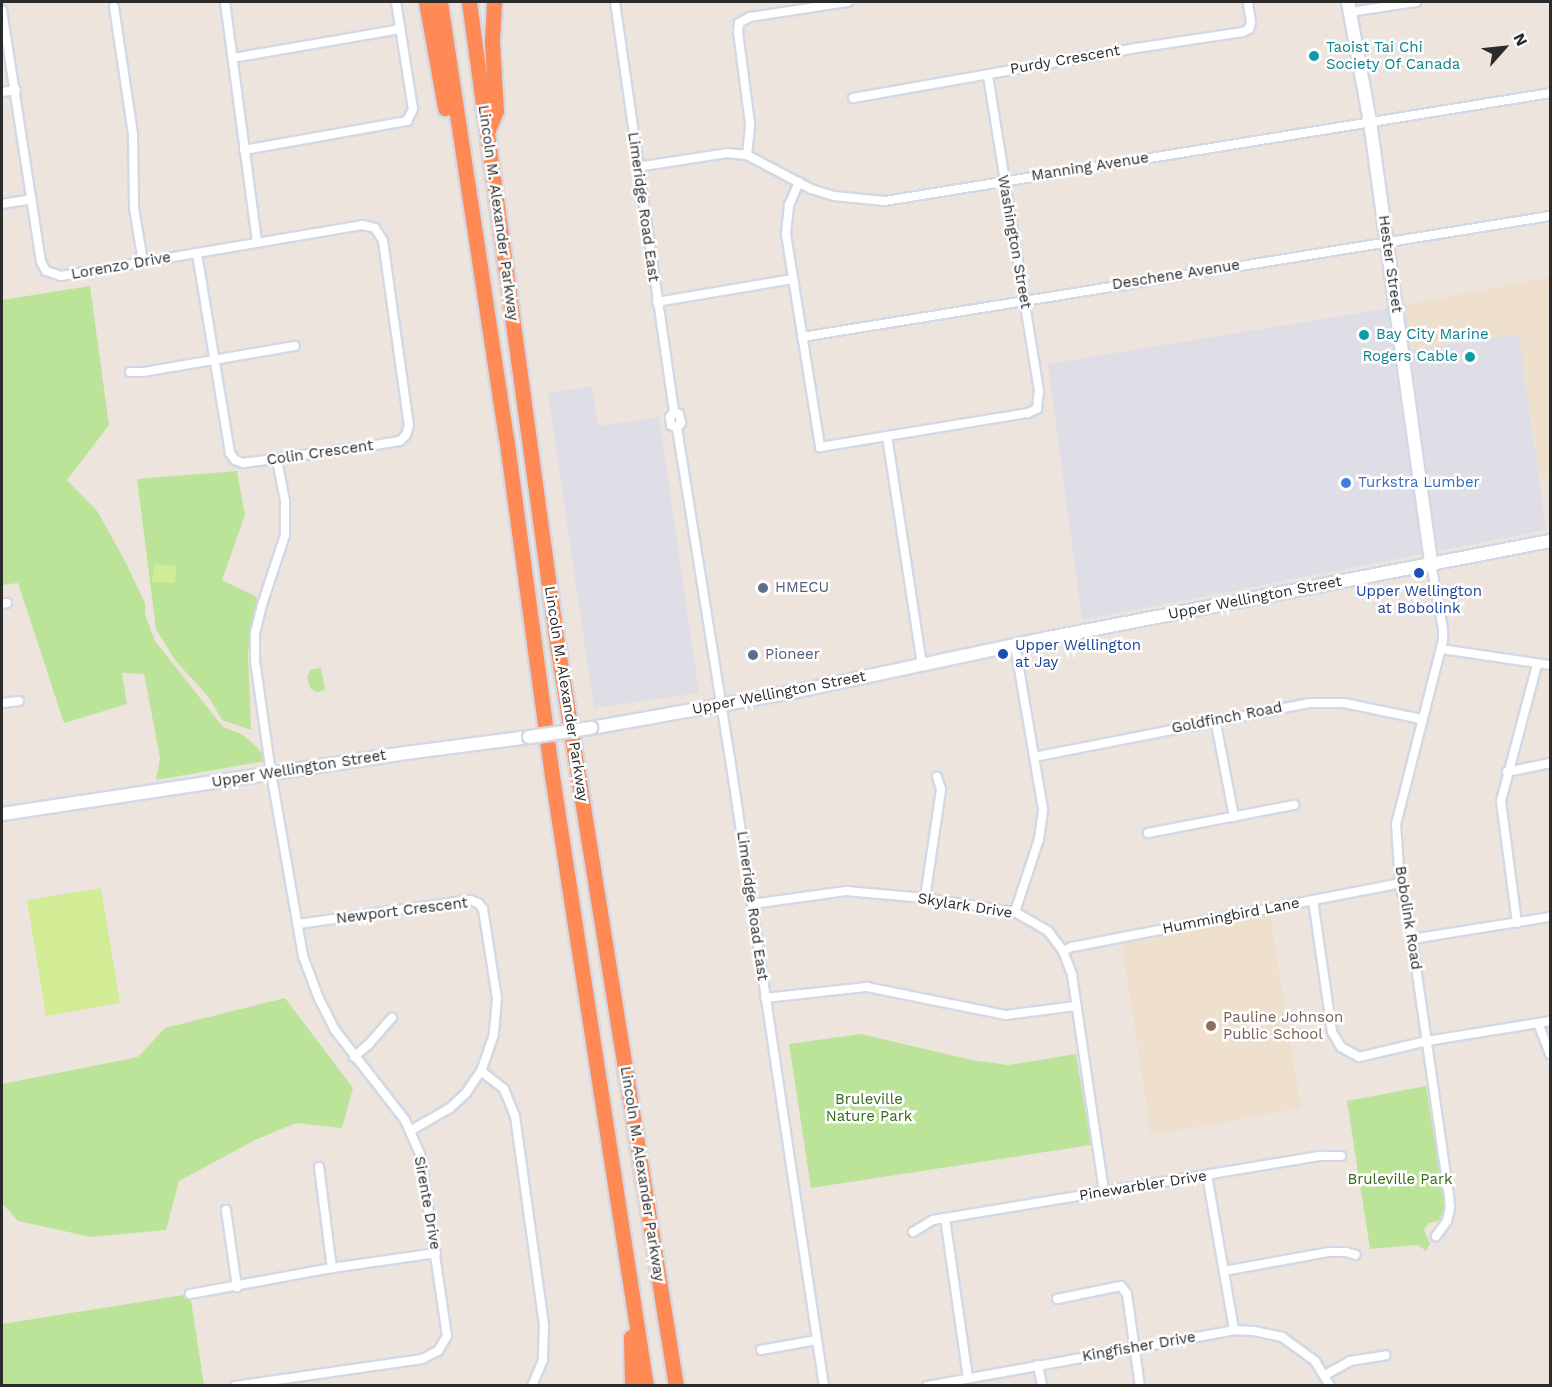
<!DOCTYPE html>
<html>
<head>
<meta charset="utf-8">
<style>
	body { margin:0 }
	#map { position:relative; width:1552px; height:1387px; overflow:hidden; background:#ede4dd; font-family:"Work Sans",sans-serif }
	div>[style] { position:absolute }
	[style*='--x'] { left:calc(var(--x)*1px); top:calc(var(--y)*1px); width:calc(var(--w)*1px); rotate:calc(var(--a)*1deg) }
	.industrial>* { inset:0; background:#dfdee6 }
	.education>* { inset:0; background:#efdfcd }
	.green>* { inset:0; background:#bce499 }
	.pitch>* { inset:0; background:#d2ec95 }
	.roads { filter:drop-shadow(2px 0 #d2d8e4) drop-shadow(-2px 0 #d2d8e4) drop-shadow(0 2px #d2d8e4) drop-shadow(0 -2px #d2d8e4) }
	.street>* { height:8px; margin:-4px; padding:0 4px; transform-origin:4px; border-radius:4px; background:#fff }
	.secondary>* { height:12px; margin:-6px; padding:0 6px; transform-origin:6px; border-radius:6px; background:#fff }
	.highway>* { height:15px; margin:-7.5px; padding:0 7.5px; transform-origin:7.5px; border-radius:7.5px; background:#ff8a56 }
	.bridges { filter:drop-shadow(2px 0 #d2d8e4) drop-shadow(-2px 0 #d2d8e4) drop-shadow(0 2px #d2d8e4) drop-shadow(0 -2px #d2d8e4) }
	.secondary-bridge>* { height:12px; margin:-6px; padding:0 6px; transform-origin:6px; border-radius:6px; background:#fff }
	.dots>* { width:16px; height:16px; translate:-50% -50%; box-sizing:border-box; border:3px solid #fff; border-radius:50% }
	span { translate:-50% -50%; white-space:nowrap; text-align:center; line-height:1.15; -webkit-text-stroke:5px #fff; paint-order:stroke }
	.culture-label { font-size:15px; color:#0d838f }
	.left { translate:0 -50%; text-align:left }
	.right { translate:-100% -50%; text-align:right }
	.street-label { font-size:15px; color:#2b2b2b }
	.shop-label { font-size:15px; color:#366cbe }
	.service-label { font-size:15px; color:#4e5e75 }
	.transit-label { font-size:15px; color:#164399 }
	.education-label { font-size:15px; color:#785e54 }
	.park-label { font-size:15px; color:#346a19 }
	.frame { position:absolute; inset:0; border:3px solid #2b2b2b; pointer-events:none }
	.north { position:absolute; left:1474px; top:18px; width:60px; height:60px; -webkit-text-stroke:4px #fff; paint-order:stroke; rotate:63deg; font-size:16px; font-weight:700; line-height:24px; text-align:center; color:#2b2b2b }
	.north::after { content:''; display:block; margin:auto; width:21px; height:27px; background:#2b2b2b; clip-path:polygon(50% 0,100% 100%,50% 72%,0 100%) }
</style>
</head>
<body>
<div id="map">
	<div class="industrial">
		<div style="clip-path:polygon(1407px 305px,1411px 350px,1519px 334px,1546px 530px,1082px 620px,1048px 364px)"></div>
		<div style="clip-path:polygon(592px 386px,598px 426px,659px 417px,699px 693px,594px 708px,548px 393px)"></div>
	</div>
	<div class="education">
		<div style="clip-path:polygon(1550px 277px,1550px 477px,1540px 479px,1519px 334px,1411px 350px,1407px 305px)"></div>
		<div style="clip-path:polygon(1270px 915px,1301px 1108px,1151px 1135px,1122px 943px)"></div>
	</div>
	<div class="green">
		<div style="clip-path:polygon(90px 286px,109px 425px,67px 480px,97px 511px,124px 559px,145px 603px,145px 614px,155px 641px,223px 727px,242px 734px,259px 749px,266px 761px,156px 780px,160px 758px,144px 674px,122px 673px,127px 704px,64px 723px,18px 583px,2px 585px,2px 300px)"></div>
		<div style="clip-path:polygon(237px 471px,245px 515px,222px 580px,257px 597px,248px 653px,251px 730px,222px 720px,210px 699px,175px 660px,156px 629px,137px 479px)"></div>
		<div style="clip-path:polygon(321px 668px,325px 690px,316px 692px,310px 688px,307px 677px,310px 670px)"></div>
		<div style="clip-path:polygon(285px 998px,353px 1088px,342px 1128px,296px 1123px,255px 1140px,179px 1181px,166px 1230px,91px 1237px,18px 1221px,2px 1203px,2px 1084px,138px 1057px,165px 1028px)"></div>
		<div style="clip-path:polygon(861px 1034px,972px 1060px,1008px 1065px,1076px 1054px,1091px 1145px,811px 1188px,789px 1044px)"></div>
		<div style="clip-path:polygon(1426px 1086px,1445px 1207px,1439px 1221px,1429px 1223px,1424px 1230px,1430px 1244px,1426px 1251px,1418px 1245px,1370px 1249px,1347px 1101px)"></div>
		<div style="clip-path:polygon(190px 1294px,204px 1385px,2px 1386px,2px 1324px)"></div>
	</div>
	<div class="pitch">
		<div style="clip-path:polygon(155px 564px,176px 566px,175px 583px,152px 582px)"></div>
		<div style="clip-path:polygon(101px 888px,120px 1003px,46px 1016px,27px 900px)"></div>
	</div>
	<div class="roads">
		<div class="street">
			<div style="--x:225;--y:2;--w:243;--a:82.4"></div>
			<div style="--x:615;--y:2;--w:414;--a:81.8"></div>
			<div style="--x:674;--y:412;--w:6;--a:129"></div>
			<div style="--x:670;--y:417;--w:8;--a:83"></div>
			<div style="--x:671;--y:425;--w:7;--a:27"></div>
			<div style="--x:677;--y:428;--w:334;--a:80.9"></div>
			<div style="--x:730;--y:758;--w:635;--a:81.49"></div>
			<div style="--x:114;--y:7;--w:128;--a:81.5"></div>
			<div style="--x:133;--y:134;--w:74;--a:89.2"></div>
			<div style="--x:134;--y:208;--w:55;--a:80.5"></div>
			<div style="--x:2;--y:10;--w:255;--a:81.2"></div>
			<div style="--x:41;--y:262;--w:10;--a:61"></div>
			<div style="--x:46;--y:271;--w:16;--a:18"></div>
			<div style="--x:61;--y:276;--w:305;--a:-9.6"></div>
			<div style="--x:362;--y:225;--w:13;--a:13"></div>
			<div style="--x:375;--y:228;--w:15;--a:58"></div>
			<div style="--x:383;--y:241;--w:186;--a:82"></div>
			<div style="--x:409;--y:425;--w:10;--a:107"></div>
			<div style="--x:406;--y:435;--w:8;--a:135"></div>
			<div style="--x:400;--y:441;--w:30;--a:171"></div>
			<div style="--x:370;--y:446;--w:128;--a:172.4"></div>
			<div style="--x:243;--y:463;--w:9;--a:-159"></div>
			<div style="--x:235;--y:460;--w:9;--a:-126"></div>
			<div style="--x:230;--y:453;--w:203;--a:-99.4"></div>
			<div style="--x:1350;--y:12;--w:67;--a:-8.6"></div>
			<div style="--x:233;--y:58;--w:170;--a:-9.8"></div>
			<div style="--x:2;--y:92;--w:14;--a:-8"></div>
			<div style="--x:853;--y:98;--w:281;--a:-10"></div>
			<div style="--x:1130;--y:49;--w:114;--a:-8.6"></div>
			<div style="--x:1243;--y:32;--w:7;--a:-27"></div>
			<div style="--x:1249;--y:29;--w:7;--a:-74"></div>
			<div style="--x:1251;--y:22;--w:20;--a:-99"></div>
			<div style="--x:244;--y:150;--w:166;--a:-10.1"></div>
			<div style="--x:407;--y:121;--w:13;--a:-63"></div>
			<div style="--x:413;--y:109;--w:108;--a:-99"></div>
			<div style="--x:747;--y:155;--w:31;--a:-84"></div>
			<div style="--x:750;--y:124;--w:93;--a:-97.4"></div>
			<div style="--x:738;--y:32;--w:9;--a:-84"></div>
			<div style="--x:739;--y:23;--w:13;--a:-29"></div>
			<div style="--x:750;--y:17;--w:99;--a:-8.7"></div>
			<div style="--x:637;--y:167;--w:91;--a:-8.8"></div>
			<div style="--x:727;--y:153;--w:20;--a:6"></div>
			<div style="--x:747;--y:155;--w:72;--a:28"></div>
			<div style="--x:811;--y:189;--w:24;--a:17"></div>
			<div style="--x:834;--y:196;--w:51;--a:5.6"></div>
			<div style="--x:885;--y:201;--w:674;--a:-9.22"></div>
			<div style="--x:799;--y:182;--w:25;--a:113"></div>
			<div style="--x:789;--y:205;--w:29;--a:96"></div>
			<div style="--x:786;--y:234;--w:216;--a:80.9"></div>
			<div style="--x:820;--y:447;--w:211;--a:-9.3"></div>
			<div style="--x:1028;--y:413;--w:10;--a:-24"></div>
			<div style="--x:1037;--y:409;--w:18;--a:-84"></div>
			<div style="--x:1039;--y:391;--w:320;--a:-99.2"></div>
			<div style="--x:2;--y:204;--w:30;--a:-9"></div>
			<div style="--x:657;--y:302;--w:138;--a:-9.6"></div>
			<div style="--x:802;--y:337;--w:758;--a:-9.19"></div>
			<div style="--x:130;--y:372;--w:14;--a:0"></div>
			<div style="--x:144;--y:372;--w:153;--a:-9.8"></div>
			<div style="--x:674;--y:412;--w:5;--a:22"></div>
			<div style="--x:679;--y:414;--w:9;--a:77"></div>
			<div style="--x:681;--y:423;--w:6;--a:129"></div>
			<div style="--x:887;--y:436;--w:231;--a:81.3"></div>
			<div style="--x:1431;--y:564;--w:66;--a:79.5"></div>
			<div style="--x:1443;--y:629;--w:11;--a:90"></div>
			<div style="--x:1443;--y:640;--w:190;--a:104.3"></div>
			<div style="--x:1396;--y:824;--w:59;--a:86.1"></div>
			<div style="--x:1400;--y:883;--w:57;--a:77.9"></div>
			<div style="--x:1412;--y:939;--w:259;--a:81.8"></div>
			<div style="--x:1449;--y:1195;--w:13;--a:86"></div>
			<div style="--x:1450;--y:1208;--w:13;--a:103"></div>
			<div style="--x:1447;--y:1221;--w:19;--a:126"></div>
			<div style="--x:2;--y:604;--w:5;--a:-11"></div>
			<div style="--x:1441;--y:649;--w:110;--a:8.4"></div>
			<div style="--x:2;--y:703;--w:17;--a:-7"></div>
			<div style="--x:1215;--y:719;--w:100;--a:79"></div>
			<div style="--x:1034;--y:757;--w:280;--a:-11.1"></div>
			<div style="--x:1309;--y:703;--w:35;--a:0"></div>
			<div style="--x:1344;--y:703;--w:79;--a:11.7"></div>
			<div style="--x:1507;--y:772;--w:44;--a:-11.8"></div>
			<div style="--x:1148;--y:833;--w:149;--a:-10.9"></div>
			<div style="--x:925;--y:898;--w:110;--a:-81.6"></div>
			<div style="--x:941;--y:789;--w:13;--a:-108"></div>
			<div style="--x:1313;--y:900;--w:133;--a:81.8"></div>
			<div style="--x:1332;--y:1032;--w:17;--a:59"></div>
			<div style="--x:1341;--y:1047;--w:21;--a:29"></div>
			<div style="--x:1359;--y:1057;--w:70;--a:-13.2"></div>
			<div style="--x:1427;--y:1041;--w:125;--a:-9.2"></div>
			<div style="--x:752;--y:904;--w:95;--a:-7.9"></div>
			<div style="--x:846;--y:891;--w:79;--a:5.1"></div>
			<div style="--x:925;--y:898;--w:91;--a:8.8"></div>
			<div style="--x:1015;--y:912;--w:38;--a:30"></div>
			<div style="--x:1048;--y:931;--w:25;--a:53"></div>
			<div style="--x:1063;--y:951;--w:26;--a:69"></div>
			<div style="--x:1072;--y:975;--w:219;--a:81.6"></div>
			<div style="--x:1015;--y:912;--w:77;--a:-71.8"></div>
			<div style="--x:1039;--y:839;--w:30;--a:-82"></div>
			<div style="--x:1043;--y:809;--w:165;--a:-99.7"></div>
			<div style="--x:1517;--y:923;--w:123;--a:-97.5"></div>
			<div style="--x:1501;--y:801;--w:141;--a:-75.2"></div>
			<div style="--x:298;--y:924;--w:174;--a:-7.9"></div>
			<div style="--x:470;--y:900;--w:9;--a:21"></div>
			<div style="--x:478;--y:903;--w:8;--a:50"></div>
			<div style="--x:483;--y:909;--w:90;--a:81.1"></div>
			<div style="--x:497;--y:998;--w:36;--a:95"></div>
			<div style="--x:494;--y:1034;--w:39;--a:109"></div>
			<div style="--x:481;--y:1071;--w:29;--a:38"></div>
			<div style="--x:504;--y:1089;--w:29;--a:68"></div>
			<div style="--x:515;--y:1116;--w:212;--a:82.1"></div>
			<div style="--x:544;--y:1326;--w:34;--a:92"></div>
			<div style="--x:543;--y:1360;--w:28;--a:113"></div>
			<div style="--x:1412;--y:939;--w:140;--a:-9.1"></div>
			<div style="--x:1063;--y:951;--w:10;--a:-24"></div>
			<div style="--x:1072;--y:947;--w:334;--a:-11"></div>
			<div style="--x:765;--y:998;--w:103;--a:-6.2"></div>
			<div style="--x:867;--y:987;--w:142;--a:11.4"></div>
			<div style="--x:1006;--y:1015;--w:70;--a:-7.4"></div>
			<div style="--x:1538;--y:1023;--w:33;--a:69"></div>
			<div style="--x:354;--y:1057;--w:20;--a:-41"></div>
			<div style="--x:369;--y:1044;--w:35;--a:-49"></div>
			<div style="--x:410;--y:1131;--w:46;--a:-29.9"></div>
			<div style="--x:450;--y:1108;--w:22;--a:-43"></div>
			<div style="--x:466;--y:1093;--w:27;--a:-56"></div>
			<div style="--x:319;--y:1167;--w:102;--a:82.7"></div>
			<div style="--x:1207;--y:1175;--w:157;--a:80.1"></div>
			<div style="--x:226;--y:1210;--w:78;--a:81.9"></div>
			<div style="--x:945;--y:1218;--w:162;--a:81.8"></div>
			<div style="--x:913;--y:1232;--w:23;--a:-31"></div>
			<div style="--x:933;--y:1220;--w:393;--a:-9.4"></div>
			<div style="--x:1321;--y:1156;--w:20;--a:0"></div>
			<div style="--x:1224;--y:1271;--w:107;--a:-10.3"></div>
			<div style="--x:1329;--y:1252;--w:17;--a:0"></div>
			<div style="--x:1346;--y:1252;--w:10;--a:17"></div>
			<div style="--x:190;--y:1294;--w:144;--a:-10.4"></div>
			<div style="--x:332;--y:1268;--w:105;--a:-8.2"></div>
			<div style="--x:1057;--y:1299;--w:65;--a:-11.5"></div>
			<div style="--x:1121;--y:1286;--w:10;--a:53"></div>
			<div style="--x:1127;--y:1294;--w:93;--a:82"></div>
			<div style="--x:761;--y:1350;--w:56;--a:-10.3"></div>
			<div style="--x:1038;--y:1365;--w:21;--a:79"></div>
			<div style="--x:1325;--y:1375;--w:29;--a:-29"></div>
			<div style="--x:1350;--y:1361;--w:36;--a:-9"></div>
			<div style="--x:235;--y:1386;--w:189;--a:-8.2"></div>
			<div style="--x:422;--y:1359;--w:18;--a:-27"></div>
			<div style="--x:438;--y:1351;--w:17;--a:-59"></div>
			<div style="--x:447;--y:1336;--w:184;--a:-98.4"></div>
			<div style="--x:420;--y:1154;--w:37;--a:-114"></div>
			<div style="--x:405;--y:1120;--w:114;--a:-127.9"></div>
			<div style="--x:335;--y:1030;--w:35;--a:-117"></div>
			<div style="--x:319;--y:999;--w:46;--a:-110.4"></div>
			<div style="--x:303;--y:956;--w:186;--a:-99.9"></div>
			<div style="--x:271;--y:773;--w:113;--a:-98.1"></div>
			<div style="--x:255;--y:661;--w:28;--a:-90"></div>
			<div style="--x:255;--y:633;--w:29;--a:-76"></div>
			<div style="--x:262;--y:605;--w:74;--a:-71.8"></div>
			<div style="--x:285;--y:535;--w:34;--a:-90"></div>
			<div style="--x:285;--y:501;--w:42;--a:-101"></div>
			<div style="--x:927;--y:1386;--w:312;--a:-10.3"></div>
			<div style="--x:1234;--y:1330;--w:20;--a:3"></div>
			<div style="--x:1254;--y:1331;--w:29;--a:12"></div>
			<div style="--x:1282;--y:1337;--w:41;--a:36"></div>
			<div style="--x:1315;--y:1361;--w:29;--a:59"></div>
		</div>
		<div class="secondary">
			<div style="--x:1348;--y:2;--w:122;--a:79.6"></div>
			<div style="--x:1370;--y:122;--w:446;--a:82.1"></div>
			<div style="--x:591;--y:728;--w:210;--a:-10.1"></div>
			<div style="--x:798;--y:691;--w:256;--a:-12"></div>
			<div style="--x:1048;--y:638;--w:511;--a:-10.94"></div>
			<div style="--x:2;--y:814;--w:409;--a:-8.6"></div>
			<div style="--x:406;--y:753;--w:124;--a:-7.4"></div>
		</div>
		<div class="highway">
			<div style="--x:426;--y:2;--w:108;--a:79.8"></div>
			<div style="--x:440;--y:2;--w:439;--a:81.4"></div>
			<div style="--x:506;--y:436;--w:343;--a:82.3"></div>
			<div style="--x:552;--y:776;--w:617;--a:81.24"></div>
			<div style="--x:469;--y:2;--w:648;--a:82.2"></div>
			<div style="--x:557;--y:644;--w:751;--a:80.89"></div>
			<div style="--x:487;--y:132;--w:23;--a:-67"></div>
			<div style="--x:496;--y:111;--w:70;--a:-93.3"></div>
			<div style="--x:492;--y:41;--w:39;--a:-87"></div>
			<div style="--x:631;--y:1337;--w:49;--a:88.8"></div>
		</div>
	</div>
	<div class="bridges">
		<div class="secondary-bridge">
			<div style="--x:529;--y:737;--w:63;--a:-8.3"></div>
		</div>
	</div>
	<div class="dots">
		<div style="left:1314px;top:56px;background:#0f9aa8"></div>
		<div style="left:1364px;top:335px;background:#0f9aa8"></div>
		<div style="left:1470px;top:357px;background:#0f9aa8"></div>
		<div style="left:1346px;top:483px;background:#3f7fe0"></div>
		<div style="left:1419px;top:573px;background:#1a4fb4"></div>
		<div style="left:763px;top:588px;background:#5c6f8a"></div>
		<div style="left:1003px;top:654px;background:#1a4fb4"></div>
		<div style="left:753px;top:655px;background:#5c6f8a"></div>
		<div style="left:1211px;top:1026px;background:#8d6e63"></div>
	</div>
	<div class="culture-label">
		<span class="left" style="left:1326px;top:56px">Taoist Tai Chi<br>Society Of Canada</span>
		<span class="left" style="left:1376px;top:335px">Bay City Marine</span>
		<span class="right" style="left:1458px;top:357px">Rogers Cable</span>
	</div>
	<div class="street-label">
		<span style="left:1065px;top:60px;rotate:-10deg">Purdy Crescent</span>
		<span style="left:1090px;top:167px;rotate:-9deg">Manning Avenue</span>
		<span style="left:643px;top:207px;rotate:82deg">Limeridge Road East</span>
		<span style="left:498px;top:213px;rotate:82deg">Lincoln M. Alexander Parkway</span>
		<span style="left:1014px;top:242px;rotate:80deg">Washington Street</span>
		<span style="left:1390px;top:264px;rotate:82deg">Hester Street</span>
		<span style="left:121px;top:266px;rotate:-10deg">Lorenzo Drive</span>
		<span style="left:1176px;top:275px;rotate:-9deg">Deschene Avenue</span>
		<span style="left:320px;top:453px;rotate:-8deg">Colin Crescent</span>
		<span style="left:1255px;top:598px;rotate:-11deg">Upper Wellington Street</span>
		<span style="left:779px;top:693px;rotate:-11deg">Upper Wellington Street</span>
		<span style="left:566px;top:694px;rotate:81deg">Lincoln M. Alexander Parkway</span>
		<span style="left:1227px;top:718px;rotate:-11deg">Goldfinch Road</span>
		<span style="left:299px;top:769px;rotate:-9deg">Upper Wellington Street</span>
		<span style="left:752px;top:906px;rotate:82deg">Limeridge Road East</span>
		<span style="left:965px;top:906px;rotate:9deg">Skylark Drive</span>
		<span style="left:402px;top:911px;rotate:-7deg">Newport Crescent</span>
		<span style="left:1231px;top:916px;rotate:-11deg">Hummingbird Lane</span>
		<span style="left:1408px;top:918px;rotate:81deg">Bobolink Road</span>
		<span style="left:642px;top:1174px;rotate:81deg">Lincoln M. Alexander Parkway</span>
		<span style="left:1143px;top:1186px;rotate:-9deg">Pinewarbler Drive</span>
		<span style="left:427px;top:1203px;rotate:80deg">Sirente Drive</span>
		<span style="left:1139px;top:1347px;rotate:-10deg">Kingfisher Drive</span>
	</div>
	<div class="shop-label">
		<span class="left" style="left:1358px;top:483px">Turkstra Lumber</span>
	</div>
	<div class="service-label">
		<span class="left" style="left:775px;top:588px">HMECU</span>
		<span class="left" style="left:765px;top:655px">Pioneer</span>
	</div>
	<div class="transit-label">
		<span style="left:1419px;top:600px">Upper Wellington<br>at Bobolink</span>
		<span class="left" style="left:1015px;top:654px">Upper Wellington<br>at Jay</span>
	</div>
	<div class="education-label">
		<span class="left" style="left:1223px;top:1026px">Pauline Johnson<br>Public School</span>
	</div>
	<div class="park-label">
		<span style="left:869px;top:1108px">Bruleville<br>Nature Park</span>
		<span style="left:1400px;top:1180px">Bruleville Park</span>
	</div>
	<div class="frame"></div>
	<div class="north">N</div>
</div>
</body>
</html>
